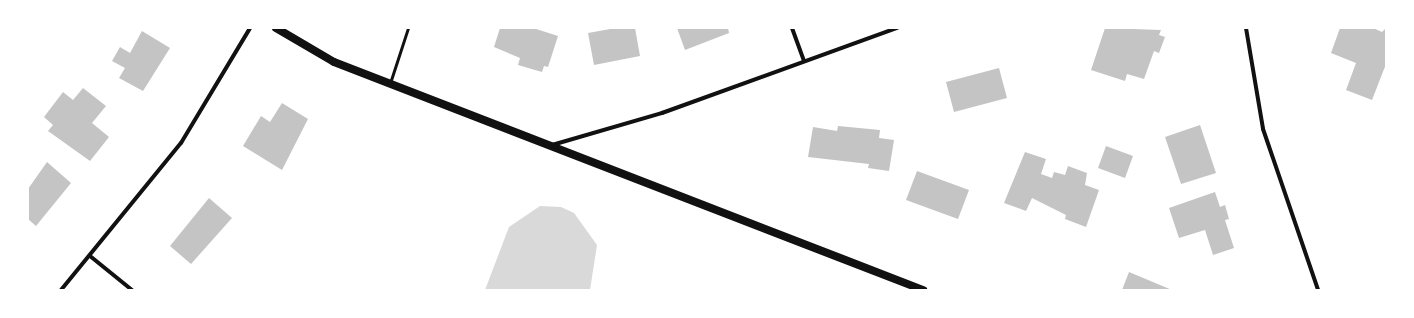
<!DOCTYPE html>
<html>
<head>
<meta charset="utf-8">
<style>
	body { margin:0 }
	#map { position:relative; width:1414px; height:318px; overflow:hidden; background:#fff; font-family:"DM Sans",sans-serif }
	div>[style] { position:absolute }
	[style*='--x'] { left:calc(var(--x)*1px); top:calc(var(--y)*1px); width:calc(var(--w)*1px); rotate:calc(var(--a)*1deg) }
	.water>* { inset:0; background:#d9d9d9 }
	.building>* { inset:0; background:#c4c4c4 }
	.service>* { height:3px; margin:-1.5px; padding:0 1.5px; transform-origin:1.5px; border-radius:1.5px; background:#111 }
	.minor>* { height:4px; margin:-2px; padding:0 2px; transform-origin:2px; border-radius:2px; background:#111 }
	.secondary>* { height:8px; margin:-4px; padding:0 4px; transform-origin:4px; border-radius:4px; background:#111 }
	span { translate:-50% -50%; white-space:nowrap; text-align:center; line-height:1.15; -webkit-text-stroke:3.5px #fff; paint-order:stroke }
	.frame { position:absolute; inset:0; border:29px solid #fff; pointer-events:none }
</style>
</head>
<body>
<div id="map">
	<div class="water">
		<div style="clip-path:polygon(540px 206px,561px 207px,574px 213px,597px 245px,590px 290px,485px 290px,509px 227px)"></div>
	</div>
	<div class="building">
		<div style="clip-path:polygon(500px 28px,533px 28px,558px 36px,548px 67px,544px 66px,542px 72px,518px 65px,520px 58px,494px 47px)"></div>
		<div style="clip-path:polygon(616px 28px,635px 28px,640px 56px,594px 65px,588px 33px)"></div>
		<div style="clip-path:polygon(677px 28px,728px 28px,729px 33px,685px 50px)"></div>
		<div style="clip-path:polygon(1105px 28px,1161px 30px,1159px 35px,1165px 37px,1159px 53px,1154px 51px,1144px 79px,1127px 74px,1125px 81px,1091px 70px)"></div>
		<div style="clip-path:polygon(1340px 28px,1373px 28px,1382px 32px,1386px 28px,1386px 64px,1372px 100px,1346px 90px,1356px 63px,1331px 53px)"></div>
		<div style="clip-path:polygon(142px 31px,170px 48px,143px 91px,119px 78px,125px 68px,112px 61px,120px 47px,130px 53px)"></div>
		<div style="clip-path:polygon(999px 68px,1007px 98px,954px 112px,946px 82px)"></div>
		<div style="clip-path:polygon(83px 88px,106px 106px,92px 123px,109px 137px,90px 161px,48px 131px,53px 125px,44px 117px,63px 92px,73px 100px)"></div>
		<div style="clip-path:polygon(282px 103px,308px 119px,282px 170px,243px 146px,261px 116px,270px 122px)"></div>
		<div style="clip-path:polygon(1200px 125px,1216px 173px,1181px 184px,1165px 137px)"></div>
		<div style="clip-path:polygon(838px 126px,880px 130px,879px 138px,894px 140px,889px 171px,868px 168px,869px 164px,808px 157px,813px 127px,837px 131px)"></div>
		<div style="clip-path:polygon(1106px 146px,1133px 156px,1125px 178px,1098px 168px)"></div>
		<div style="clip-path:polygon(1025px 152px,1046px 159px,1041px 174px,1052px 178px,1054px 172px,1065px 175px,1068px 166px,1087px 173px,1085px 185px,1099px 190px,1086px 227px,1065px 219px,1066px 215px,1032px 198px,1026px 211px,1004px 203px)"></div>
		<div style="clip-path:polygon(47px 162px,71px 183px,36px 226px,28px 219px,28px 189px)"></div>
		<div style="clip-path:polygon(917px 171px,969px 190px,958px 219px,906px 200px)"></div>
		<div style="clip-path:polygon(1215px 192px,1220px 207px,1225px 205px,1229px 219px,1225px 220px,1234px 248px,1213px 255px,1205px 230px,1179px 238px,1169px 208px)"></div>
		<div style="clip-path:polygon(209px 198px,232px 218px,191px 264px,170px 246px)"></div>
		<div style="clip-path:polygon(1129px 272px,1172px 290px,1122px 290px)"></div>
	</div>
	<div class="service">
		<div style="--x:390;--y:83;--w:58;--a:-71.9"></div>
	</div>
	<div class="minor">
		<div style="--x:792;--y:28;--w:35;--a:70"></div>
		<div style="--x:1246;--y:28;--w:102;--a:80.4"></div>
		<div style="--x:1263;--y:129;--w:170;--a:71.1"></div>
		<div style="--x:552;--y:145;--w:115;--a:-16.2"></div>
		<div style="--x:662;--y:113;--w:250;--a:-19.9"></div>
		<div style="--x:90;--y:256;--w:54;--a:39"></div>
		<div style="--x:61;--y:290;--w:190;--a:-50.8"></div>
		<div style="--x:181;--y:143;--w:134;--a:-59"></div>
	</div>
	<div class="secondary">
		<div style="--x:276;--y:28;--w:67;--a:30.4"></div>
		<div style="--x:334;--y:62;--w:632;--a:21.16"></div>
	</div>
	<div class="frame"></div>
</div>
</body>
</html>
